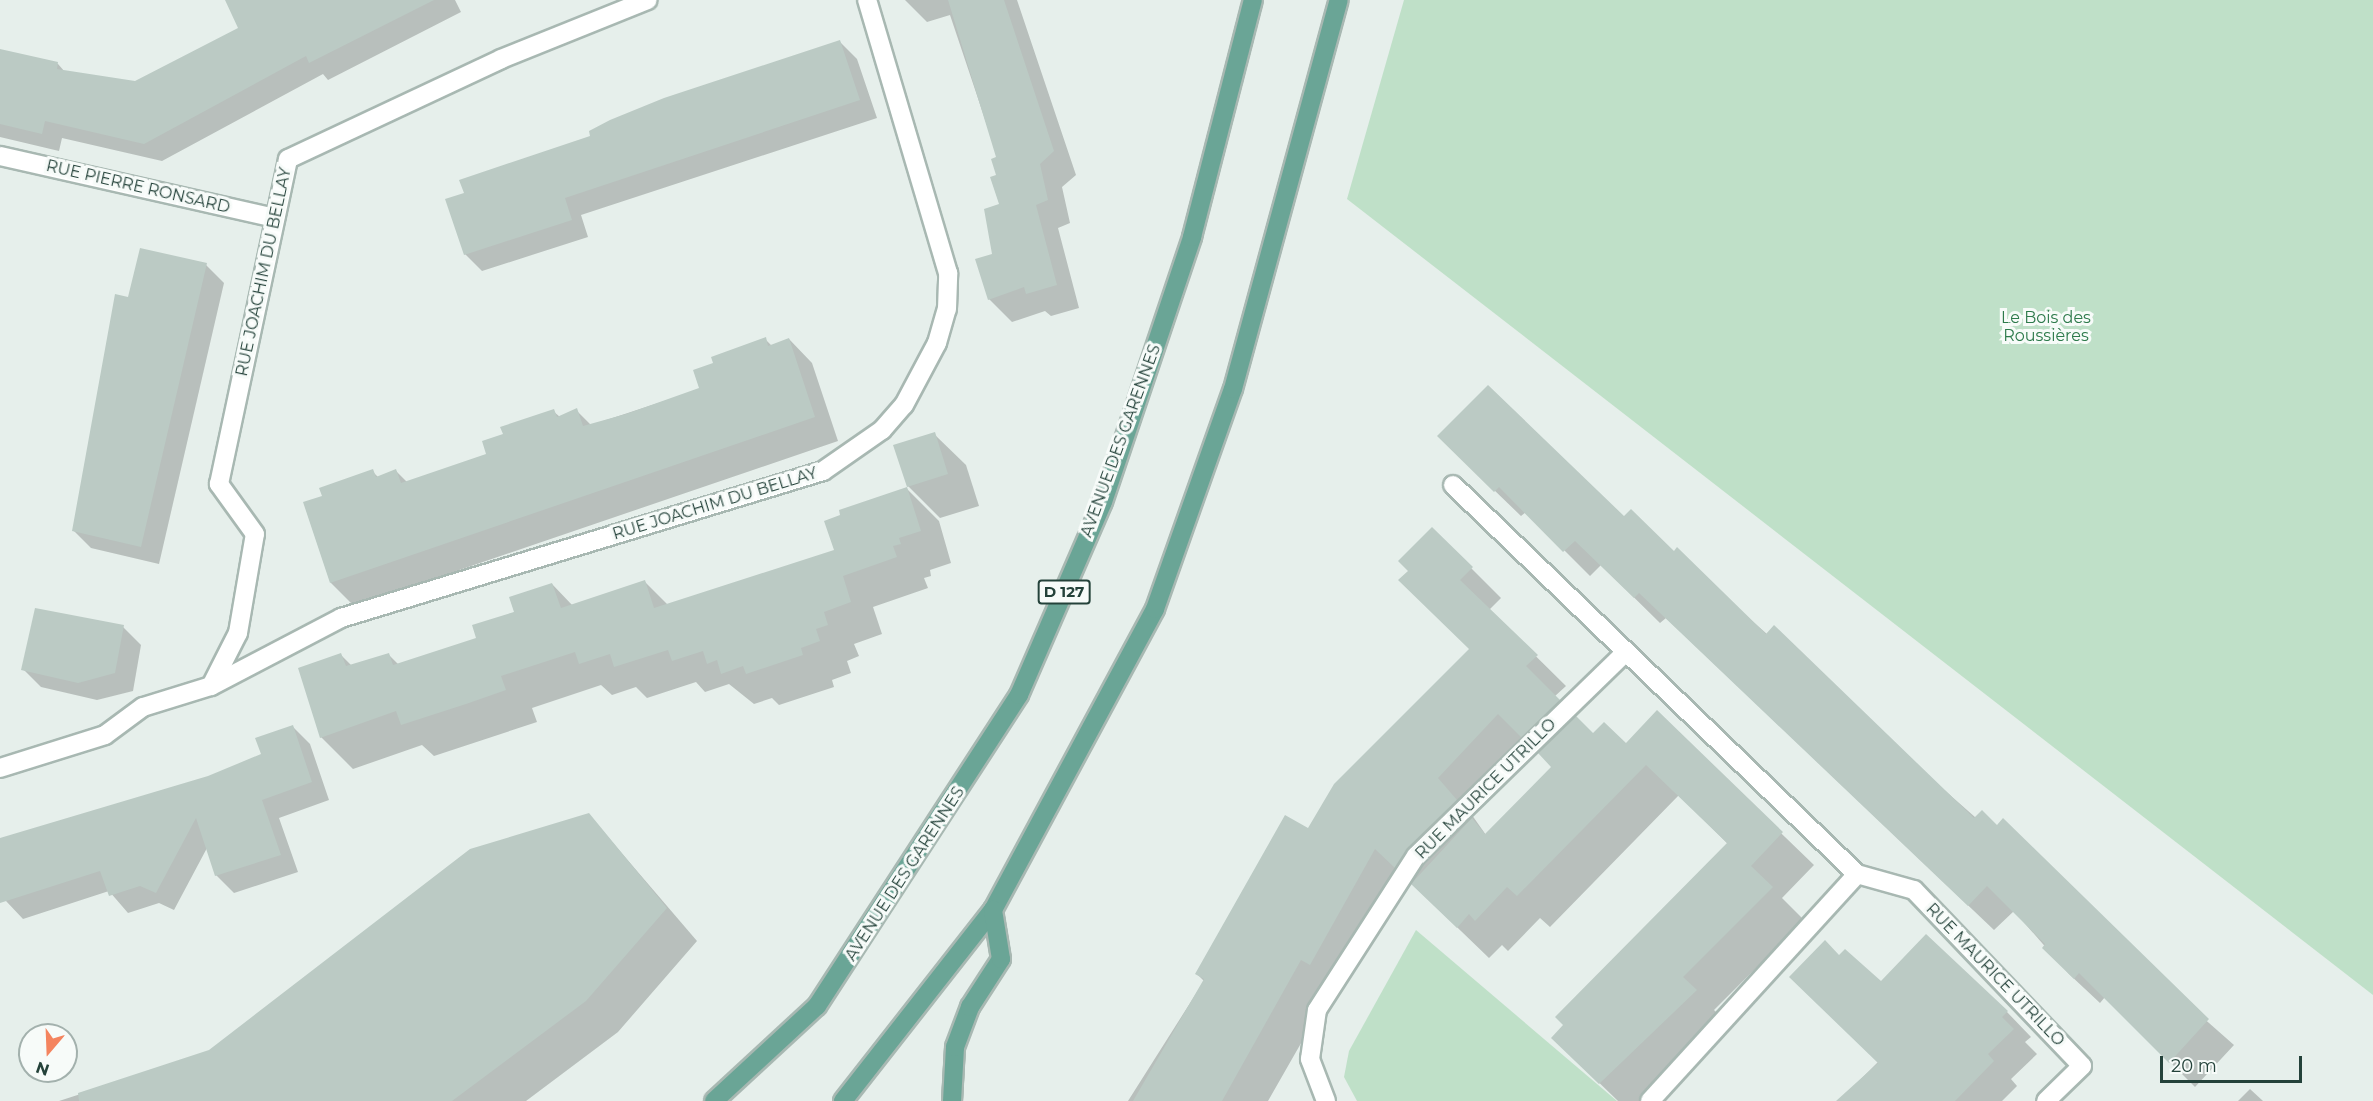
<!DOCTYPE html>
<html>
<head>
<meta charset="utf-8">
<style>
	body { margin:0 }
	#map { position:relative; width:2373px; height:1101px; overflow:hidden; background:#e6efeb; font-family:Montserrat,sans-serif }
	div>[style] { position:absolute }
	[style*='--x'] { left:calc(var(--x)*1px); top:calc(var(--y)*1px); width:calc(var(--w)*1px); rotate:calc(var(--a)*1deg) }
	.green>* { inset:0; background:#bfe0c8 }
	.shadow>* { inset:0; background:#0003 }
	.building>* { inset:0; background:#bbcac4 }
	.roads { filter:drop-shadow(2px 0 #a8b8b2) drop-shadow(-2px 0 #a8b8b2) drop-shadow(0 2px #a8b8b2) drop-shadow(0 -2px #a8b8b2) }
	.minor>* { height:18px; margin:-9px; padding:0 9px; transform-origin:9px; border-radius:9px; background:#fff }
	.major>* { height:18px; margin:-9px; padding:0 9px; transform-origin:9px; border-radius:9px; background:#6aa596 }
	span { translate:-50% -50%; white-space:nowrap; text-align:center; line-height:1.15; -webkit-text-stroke:6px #f7fbf9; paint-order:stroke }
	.shield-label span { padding:2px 4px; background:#f7fbf9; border:2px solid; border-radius:4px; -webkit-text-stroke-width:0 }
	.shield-label { font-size:15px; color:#24423a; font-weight:700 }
	.street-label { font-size:16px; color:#24423a }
	.park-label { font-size:16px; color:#2d7a4b }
	.north { position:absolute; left:18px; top:1023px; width:60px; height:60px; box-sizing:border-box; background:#f7fbf9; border:2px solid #a3b1ad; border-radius:50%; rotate:199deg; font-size:16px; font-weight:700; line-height:24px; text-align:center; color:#24423a }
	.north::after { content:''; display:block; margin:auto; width:21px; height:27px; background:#f4845f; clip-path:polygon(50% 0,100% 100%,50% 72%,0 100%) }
	.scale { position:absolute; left:2160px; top:1056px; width:142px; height:27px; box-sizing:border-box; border:3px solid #24423a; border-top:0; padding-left:8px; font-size:18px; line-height:21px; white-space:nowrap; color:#24423a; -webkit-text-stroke:4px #f7fbf9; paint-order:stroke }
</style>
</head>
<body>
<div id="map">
	<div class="green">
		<div style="clip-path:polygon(1404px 0,2373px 0,2373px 995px,1347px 199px)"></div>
		<div style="clip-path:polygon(1416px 930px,1617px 1101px,1357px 1101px,1344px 1077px,1349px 1051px)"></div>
	</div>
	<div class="shadow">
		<div style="clip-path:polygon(226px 0,455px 0,461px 12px,328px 80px,323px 74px,162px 161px,62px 138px,59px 151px,0 137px,0 50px,58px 64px,65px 72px,135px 83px,240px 28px)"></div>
		<div style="clip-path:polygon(905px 0,1017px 0,1076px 175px,1062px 187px,1070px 223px,1058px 228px,1079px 308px,1051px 316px,1045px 311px,1012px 322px,989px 299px,1001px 205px,998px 158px,950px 15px,927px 22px)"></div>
		<div style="clip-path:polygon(840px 42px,857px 59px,877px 118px,581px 215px,588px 237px,482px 271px,465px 254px,466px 194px,592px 137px)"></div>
		<div style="clip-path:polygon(206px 265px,224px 283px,159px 564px,91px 548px,73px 530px,130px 299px)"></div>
		<div style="clip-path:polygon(765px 339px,772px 346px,789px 339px,812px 363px,838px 441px,354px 606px,331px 583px,323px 497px,372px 471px,379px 478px,396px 471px,407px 482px,488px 455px,505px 435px,553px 411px,560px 417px,576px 410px,591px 425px,701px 389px)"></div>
		<div style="clip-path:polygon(934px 434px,966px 465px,979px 506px,940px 518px,908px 486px)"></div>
		<div style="clip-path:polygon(1464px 461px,1624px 519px,1675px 553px,2234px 1045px,2195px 1087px,2105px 997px,2100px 1003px,2069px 974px,2014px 911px,1994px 930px,1666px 618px,1660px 623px,1601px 565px,1590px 576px,1526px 512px,1521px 516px)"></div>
		<div style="clip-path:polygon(907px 489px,939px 521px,951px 563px,930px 570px,931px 576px,924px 578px,928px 588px,873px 607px,882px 634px,854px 644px,859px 656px,847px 661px,851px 673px,832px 680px,834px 687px,779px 705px,772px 698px,754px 704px,729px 684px,705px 692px,696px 682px,647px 698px,636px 687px,612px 695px,601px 685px,532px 708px,537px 722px,434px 756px,422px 745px,353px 769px,321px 737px,341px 655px,352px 666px,388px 654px,399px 665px,478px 639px,552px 584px,573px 606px,645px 582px,668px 605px,835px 551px)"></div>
		<div style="clip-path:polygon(evenodd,1432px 529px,1501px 598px,1489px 610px,1566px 686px,1554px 697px,1593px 735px,1626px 745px,1657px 713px,1814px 865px,1782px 898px,1804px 920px,1714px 1010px,1727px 1023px,1645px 1101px,1618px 1101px,1585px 1069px,1728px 844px,1679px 795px,1550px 927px,1540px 918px,1508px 951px,1502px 945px,1489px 958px,1406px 878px,1340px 994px,1332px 989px,1268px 1101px,1128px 1101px,1204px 981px,1197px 974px,1309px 830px,1471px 650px,1409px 571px,1432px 529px,1529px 743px,1553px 767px,1486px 835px,1467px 808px,1529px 743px)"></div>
		<div style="clip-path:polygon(123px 627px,141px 645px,133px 691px,97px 700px,41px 687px,23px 669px)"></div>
		<div style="clip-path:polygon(292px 726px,310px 744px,329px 800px,279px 818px,298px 872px,234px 893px,216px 875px,207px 848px,174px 910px,159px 903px,128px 913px,109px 891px,23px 919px,6px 901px,0 840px,209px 778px,263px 755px)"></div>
		<div style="clip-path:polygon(589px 815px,697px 941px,618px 1032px,526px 1101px,59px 1101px,210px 1052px)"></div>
		<div style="clip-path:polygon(1839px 957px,1881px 983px,2007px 1012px,2031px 1037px,2025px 1042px,2037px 1054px,2011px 1079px,2017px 1086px,2002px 1101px,1839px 1101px,1878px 1062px)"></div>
		<div style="clip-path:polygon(2250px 1089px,2263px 1101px,2238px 1101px)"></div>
	</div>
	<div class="building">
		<div style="clip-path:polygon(225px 0,434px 0,309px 63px,306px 56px,144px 144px,45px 121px,42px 134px,0 124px,0 49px,58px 62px,57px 69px,135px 81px,238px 28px)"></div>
		<div style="clip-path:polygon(948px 0,1004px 0,1054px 151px,1040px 164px,1048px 200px,1036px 205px,1057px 285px,1026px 294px,1024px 287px,988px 300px,975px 259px,992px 254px,984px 209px,999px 204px,990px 177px,996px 175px,991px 159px,996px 157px)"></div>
		<div style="clip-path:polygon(840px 40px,860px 100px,565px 198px,572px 220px,464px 255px,445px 199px,464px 193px,459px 180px,590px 136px,589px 131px,610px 120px,664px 98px)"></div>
		<div style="clip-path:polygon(140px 248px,207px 263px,141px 547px,72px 531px,115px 294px,128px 297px)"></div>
		<div style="clip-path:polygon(766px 337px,768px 346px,789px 338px,815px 417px,330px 583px,303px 502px,322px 496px,319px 488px,373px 469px,376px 477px,396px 469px,401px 483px,486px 454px,482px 441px,503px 434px,500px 427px,554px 409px,557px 417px,577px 408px,583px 426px,626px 414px,699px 388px,693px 370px,713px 363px,711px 357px)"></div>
		<div style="clip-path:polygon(1488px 385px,1624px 516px,1631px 509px,1674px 551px,1677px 547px,1766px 634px,1774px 625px,1974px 818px,1982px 810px,1997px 825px,2003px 818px,2209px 1019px,2169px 1063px,2079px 973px,2074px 979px,2042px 948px,2045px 944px,1987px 886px,1968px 906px,1639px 593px,1634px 598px,1575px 541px,1563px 552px,1499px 487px,1494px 492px,1437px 436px)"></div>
		<div style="clip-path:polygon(935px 432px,948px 474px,907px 487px,893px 445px)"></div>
		<div style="clip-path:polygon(907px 487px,921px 531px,899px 538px,901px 544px,893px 546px,897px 557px,843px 576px,851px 602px,824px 612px,828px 625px,816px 629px,820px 641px,801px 648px,803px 655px,746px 674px,743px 666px,721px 674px,717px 660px,707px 664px,703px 651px,672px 661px,668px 650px,614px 667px,610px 654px,579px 664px,575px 652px,501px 676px,506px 690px,466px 704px,401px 725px,396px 711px,320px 738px,298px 668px,341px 653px,346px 666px,389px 653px,393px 665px,476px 638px,472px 625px,514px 612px,509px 597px,552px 583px,561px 608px,645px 580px,654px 608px,834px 550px,824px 521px,840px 515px,839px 510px)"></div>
		<div style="clip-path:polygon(1432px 527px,1473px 567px,1460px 580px,1538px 655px,1526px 666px,1560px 700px,1522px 738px,1498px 714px,1438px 778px,1457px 800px,1395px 868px,1375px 849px,1310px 965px,1301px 960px,1222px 1101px,1133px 1101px,1204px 979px,1195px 974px,1285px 815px,1308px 828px,1334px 784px,1469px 649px,1398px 580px,1408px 571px,1398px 561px)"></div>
		<div style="clip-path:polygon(35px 608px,124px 625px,115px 673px,78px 683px,21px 670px)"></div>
		<div style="clip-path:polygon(1657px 710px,1783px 832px,1751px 866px,1773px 887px,1683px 977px,1697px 990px,1599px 1084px,1551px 1038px,1563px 1025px,1555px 1017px,1727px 843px,1646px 765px,1517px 896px,1507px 887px,1475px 921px,1469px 914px,1457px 928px,1411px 884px,1472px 818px,1485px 834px,1551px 767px,1538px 753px,1576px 716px,1593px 733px,1604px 722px,1626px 743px)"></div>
		<div style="clip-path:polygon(293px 725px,312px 782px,262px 800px,281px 855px,215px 876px,196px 818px,156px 893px,140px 886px,109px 896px,100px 871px,0 903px,0 838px,208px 776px,261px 754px,255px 738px)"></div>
		<div style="clip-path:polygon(589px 813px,667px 908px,586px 1001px,452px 1101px,79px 1101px,78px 1093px,209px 1050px,470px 849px)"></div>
		<div style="clip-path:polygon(1926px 934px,2008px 1011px,2002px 1017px,2014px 1029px,1988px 1054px,1994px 1061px,1955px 1101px,1836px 1101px,1878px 1063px,1789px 977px,1825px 940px,1839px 955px,1845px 949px,1881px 981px)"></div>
	</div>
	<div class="roads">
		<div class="minor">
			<div style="--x:0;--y:156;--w:282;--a:12.7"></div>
			<div style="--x:1453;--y:485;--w:561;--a:43.92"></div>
			<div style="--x:1857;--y:874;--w:59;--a:15.7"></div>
			<div style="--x:1914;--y:890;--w:243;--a:46.3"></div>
			<div style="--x:2082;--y:1066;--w:50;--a:135.8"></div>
			<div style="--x:211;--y:686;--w:59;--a:-63"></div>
			<div style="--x:238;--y:633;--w:100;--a:-80.3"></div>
			<div style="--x:255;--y:534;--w:62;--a:-125.8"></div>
			<div style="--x:219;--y:484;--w:332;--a:-78"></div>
			<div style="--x:288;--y:159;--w:235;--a:-25.1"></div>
			<div style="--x:501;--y:59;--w:158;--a:-21.9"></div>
			<div style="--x:0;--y:768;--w:110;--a:-17.4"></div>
			<div style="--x:105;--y:735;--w:47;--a:-36.4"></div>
			<div style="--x:143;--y:707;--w:71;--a:-17.2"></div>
			<div style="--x:211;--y:686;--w:147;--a:-27.6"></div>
			<div style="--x:341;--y:618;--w:504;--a:-16.96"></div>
			<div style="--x:823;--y:471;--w:72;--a:-34.8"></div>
			<div style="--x:882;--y:430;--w:33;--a:-49"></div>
			<div style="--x:904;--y:405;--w:70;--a:-62"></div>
			<div style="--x:937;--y:343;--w:35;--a:-74"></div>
			<div style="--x:947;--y:309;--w:36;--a:-88"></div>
			<div style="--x:948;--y:273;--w:285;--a:-106.5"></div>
			<div style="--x:1326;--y:1101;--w:45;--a:-110.9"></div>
			<div style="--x:1310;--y:1059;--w:49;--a:-81.9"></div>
			<div style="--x:1317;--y:1010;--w:183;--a:-57.3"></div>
			<div style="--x:1416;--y:856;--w:291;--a:-44.2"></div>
			<div style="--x:1650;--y:1101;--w:307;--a:-47.6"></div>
		</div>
		<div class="major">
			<div style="--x:714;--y:1101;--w:140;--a:-42.7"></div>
			<div style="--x:817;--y:1006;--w:371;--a:-57"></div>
			<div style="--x:1019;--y:695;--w:210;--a:-66.5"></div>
			<div style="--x:1103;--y:502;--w:280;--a:-71.4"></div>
			<div style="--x:1192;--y:237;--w:245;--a:-75.6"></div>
			<div style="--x:843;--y:1101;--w:243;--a:-51.9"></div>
			<div style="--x:993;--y:910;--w:342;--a:-61.7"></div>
			<div style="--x:1155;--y:609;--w:233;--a:-70.5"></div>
			<div style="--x:1233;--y:389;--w:403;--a:-74.8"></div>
			<div style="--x:952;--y:1101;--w:54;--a:-86.8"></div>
			<div style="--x:955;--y:1047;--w:43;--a:-69.4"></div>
			<div style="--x:970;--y:1007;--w:57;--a:-57.1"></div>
			<div style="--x:1001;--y:959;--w:50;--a:-99.3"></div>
		</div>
	</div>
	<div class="shield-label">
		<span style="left:1064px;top:592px">D 127</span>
	</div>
	<div class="street-label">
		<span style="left:138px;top:187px;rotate:13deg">RUE PIERRE RONSARD</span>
		<span style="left:264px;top:272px;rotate:-78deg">RUE JOACHIM DU BELLAY</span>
		<span style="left:1121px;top:441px;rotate:-70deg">AVENUE DES GARENNES</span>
		<span style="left:715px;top:504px;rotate:-17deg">RUE JOACHIM DU BELLAY</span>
		<span style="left:1486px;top:789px;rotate:-45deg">RUE MAURICE UTRILLO</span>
		<span style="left:905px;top:874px;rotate:-57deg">AVENUE DES GARENNES</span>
		<span style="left:1995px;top:975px;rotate:46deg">RUE MAURICE UTRILLO</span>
	</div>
	<div class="park-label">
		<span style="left:2046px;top:327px">Le Bois des<br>Roussières</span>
	</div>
	<div class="north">N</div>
	<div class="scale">20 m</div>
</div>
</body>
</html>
